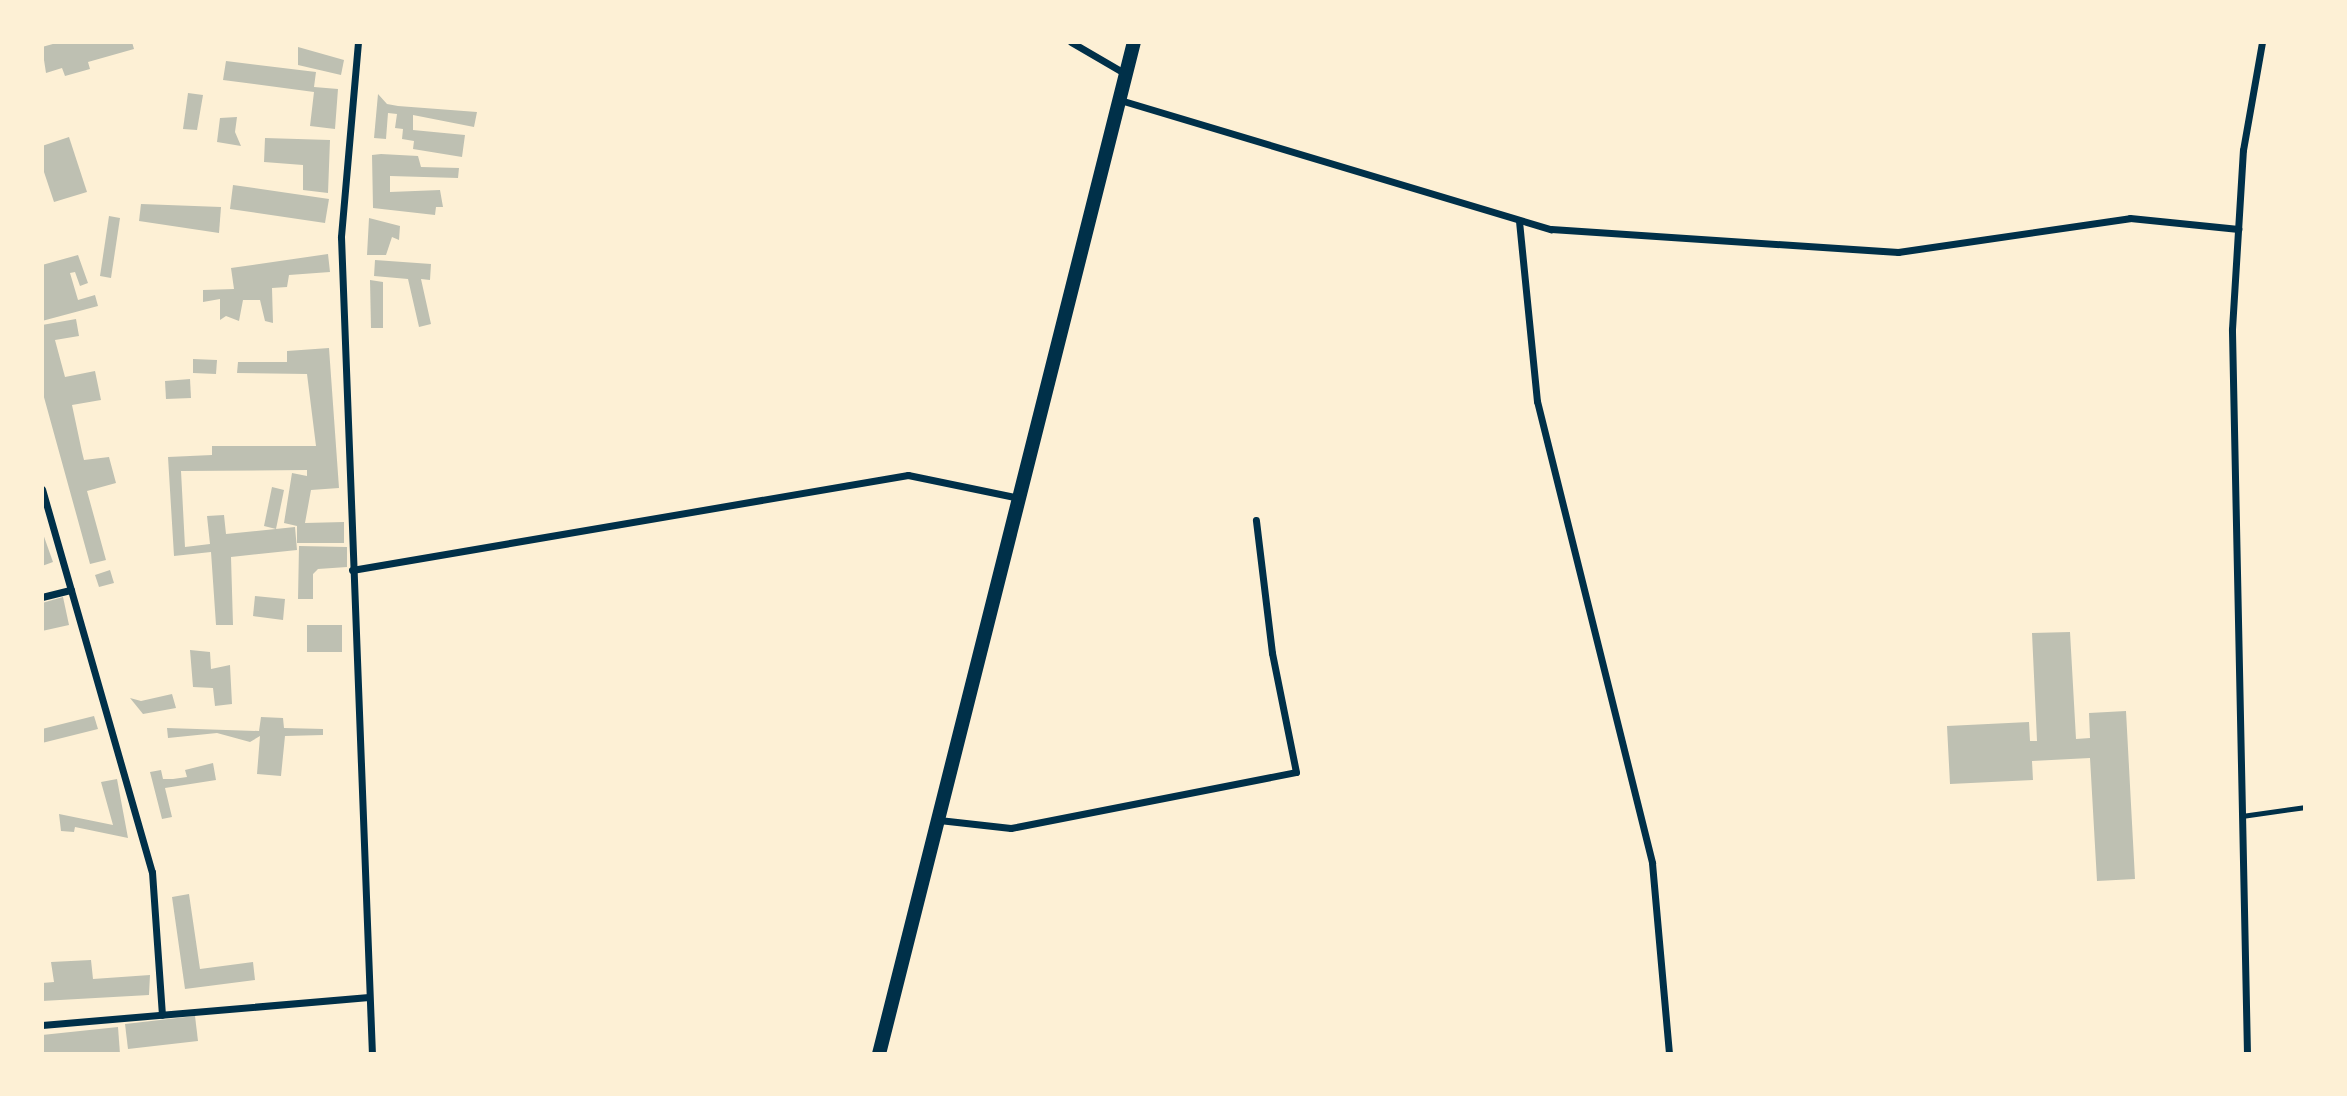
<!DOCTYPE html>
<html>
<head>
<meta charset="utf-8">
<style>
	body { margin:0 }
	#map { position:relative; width:2347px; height:1096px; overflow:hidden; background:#fdf0d5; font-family:"Source Sans 3",sans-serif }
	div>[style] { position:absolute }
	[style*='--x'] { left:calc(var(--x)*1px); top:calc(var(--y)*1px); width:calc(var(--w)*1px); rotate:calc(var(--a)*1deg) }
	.building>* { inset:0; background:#bec0b2 }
	.service>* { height:4.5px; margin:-2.25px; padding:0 2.25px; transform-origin:2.25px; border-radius:2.25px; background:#003049 }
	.minor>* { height:7px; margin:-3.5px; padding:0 3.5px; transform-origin:3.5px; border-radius:3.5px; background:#003049 }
	.primary>* { height:14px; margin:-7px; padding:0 7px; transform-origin:7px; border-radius:7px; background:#003049 }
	span { translate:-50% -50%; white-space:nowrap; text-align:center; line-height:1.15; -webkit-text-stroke:7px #fdf0d5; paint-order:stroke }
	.frame { position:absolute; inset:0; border:44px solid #fdf0d5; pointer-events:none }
</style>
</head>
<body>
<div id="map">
	<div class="building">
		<div style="clip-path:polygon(60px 42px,132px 42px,134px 49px,88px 62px,90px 69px,65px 76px,62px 68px,46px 73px,42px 47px)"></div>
		<div style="clip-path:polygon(298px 47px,344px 60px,341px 75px,298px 65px)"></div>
		<div style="clip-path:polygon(226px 61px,316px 72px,314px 87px,338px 89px,335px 129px,310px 126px,314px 92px,223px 80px)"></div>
		<div style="clip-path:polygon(188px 93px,203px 95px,197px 130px,183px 129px)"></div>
		<div style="clip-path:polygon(378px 94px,387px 104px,398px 106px,477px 112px,474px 127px,413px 115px,413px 130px,465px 135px,462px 157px,413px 149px,414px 141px,402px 139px,403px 129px,395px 128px,397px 114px,388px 113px,386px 139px,374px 138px)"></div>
		<div style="clip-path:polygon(237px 117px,235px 132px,241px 146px,217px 142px,220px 118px)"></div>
		<div style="clip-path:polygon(69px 137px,87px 192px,54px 202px,42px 166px,42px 146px)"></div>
		<div style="clip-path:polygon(265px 138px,330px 140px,328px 193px,303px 190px,303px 165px,264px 162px)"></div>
		<div style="clip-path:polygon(381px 154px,418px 156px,421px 167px,459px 168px,458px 178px,390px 176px,390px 192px,440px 190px,443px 207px,436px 207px,435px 215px,373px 208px,372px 155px)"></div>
		<div style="clip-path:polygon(233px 185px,329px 199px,325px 223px,230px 209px)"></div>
		<div style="clip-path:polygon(141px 204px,221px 207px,219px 233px,139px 221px)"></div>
		<div style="clip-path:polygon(109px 216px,120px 218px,111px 278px,100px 276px)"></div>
		<div style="clip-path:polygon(369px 218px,400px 226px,399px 240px,392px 237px,386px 255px,367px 255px)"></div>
		<div style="clip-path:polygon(328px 254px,330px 272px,289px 275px,287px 287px,272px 288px,273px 323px,265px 321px,260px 300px,243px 300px,239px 321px,226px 316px,220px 320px,220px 299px,203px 302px,203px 290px,234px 289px,231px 268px)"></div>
		<div style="clip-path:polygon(78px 255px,88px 283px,80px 286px,75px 272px,70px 273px,78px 300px,95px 295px,98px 306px,42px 321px,42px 265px)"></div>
		<div style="clip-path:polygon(375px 260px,431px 264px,430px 280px,421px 279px,431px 324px,419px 327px,408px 279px,374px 276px)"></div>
		<div style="clip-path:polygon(370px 280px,383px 282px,383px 328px,371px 328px)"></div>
		<div style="clip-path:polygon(76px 319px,79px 336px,55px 340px,65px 377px,95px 371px,101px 400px,72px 405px,82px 452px,84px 460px,109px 457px,116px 483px,87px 491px,106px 560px,90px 564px,42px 390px,42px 325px)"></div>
		<div style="clip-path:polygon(329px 348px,339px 488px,311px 490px,305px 523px,344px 522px,344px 543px,297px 543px,297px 526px,284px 523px,292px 473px,307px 476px,307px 470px,181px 471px,185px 547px,210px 544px,207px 516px,224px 515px,226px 534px,295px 527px,297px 550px,231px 557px,233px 625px,216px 625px,211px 552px,174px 556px,168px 457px,212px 455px,212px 446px,316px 446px,307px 374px,237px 373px,238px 362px,287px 362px,287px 351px)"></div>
		<div style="clip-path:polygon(193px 359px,217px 360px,216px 374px,193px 373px)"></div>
		<div style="clip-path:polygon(190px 379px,191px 398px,166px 399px,165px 381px)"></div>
		<div style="clip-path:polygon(272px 487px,284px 490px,276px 529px,264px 526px)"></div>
		<div style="clip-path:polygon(42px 531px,53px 562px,42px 566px)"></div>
		<div style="clip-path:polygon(299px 546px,347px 547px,347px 567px,318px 569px,313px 574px,313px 599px,298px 599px)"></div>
		<div style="clip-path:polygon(110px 570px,114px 583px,99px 587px,95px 575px)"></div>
		<div style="clip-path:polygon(255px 596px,285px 599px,283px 620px,253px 616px)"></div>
		<div style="clip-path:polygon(63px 597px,69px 625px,42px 631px,42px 603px)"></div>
		<div style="clip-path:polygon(307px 625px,342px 625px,342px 652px,307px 652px)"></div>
		<div style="clip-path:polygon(2070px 632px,2076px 739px,2090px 738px,2089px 713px,2126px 711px,2135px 879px,2097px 881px,2090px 758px,2032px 761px,2033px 780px,1950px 784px,1947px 726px,2029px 722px,2030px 741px,2037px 741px,2032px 633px)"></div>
		<div style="clip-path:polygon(190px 650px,210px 652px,211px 669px,230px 665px,232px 704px,215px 706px,213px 688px,193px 687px)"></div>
		<div style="clip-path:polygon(172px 694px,176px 708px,143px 714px,130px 698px,141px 701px)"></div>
		<div style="clip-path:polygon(94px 716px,98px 729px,42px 743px,42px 729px)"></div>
		<div style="clip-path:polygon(261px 717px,283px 718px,284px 728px,323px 729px,323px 735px,285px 736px,281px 776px,257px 774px,260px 736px,250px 742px,217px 733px,168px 738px,167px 728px,259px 731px)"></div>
		<div style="clip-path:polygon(213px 763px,216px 780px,165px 788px,172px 817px,162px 819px,150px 772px,161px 770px,163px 779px,173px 779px,187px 777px,185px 770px)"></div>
		<div style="clip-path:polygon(117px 779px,128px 838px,75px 827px,74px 832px,61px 831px,59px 814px,113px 825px,101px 782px)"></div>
		<div style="clip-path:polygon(189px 894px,200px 969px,253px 962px,255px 980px,185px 989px,172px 897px)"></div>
		<div style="clip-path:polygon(91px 960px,93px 979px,150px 975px,149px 995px,42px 1001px,42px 983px,54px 982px,51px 962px)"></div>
		<div style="clip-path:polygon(195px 1016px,198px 1041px,128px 1049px,125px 1024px)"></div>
		<div style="clip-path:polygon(118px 1027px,120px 1054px,42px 1054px,42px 1035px)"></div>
	</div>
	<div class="service">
		<div style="--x:2242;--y:816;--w:64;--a:-8.1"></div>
	</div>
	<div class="minor">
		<div style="--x:358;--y:42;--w:196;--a:95"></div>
		<div style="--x:341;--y:237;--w:818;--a:87.83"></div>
		<div style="--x:1071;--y:42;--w:64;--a:30.2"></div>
		<div style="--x:1120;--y:100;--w:450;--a:16.7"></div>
		<div style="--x:1551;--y:229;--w:348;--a:3.8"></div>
		<div style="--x:1898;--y:252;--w:234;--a:-8.3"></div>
		<div style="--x:2130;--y:218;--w:109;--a:5.8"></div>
		<div style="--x:1519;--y:221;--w:181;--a:84.3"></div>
		<div style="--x:1537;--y:401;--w:476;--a:76"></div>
		<div style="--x:1652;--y:863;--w:192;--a:84.9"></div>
		<div style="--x:42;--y:489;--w:398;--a:74"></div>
		<div style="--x:152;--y:872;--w:143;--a:86"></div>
		<div style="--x:352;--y:570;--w:564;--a:-9.7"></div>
		<div style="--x:908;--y:475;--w:113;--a:11.7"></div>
		<div style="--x:42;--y:597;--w:30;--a:-14"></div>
		<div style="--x:939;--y:820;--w:72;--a:6.3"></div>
		<div style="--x:1011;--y:828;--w:290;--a:-11.1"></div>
		<div style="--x:1296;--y:772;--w:121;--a:-101.4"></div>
		<div style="--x:1272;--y:653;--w:134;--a:-96.9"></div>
		<div style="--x:42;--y:1025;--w:328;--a:-4.9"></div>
		<div style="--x:2247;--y:1054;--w:725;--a:-91.19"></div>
		<div style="--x:2232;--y:329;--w:179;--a:-86.5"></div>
		<div style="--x:2243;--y:150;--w:110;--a:-80"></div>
	</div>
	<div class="primary">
		<div style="--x:879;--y:1054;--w:1044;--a:-75.86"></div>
	</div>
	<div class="frame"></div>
</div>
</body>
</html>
